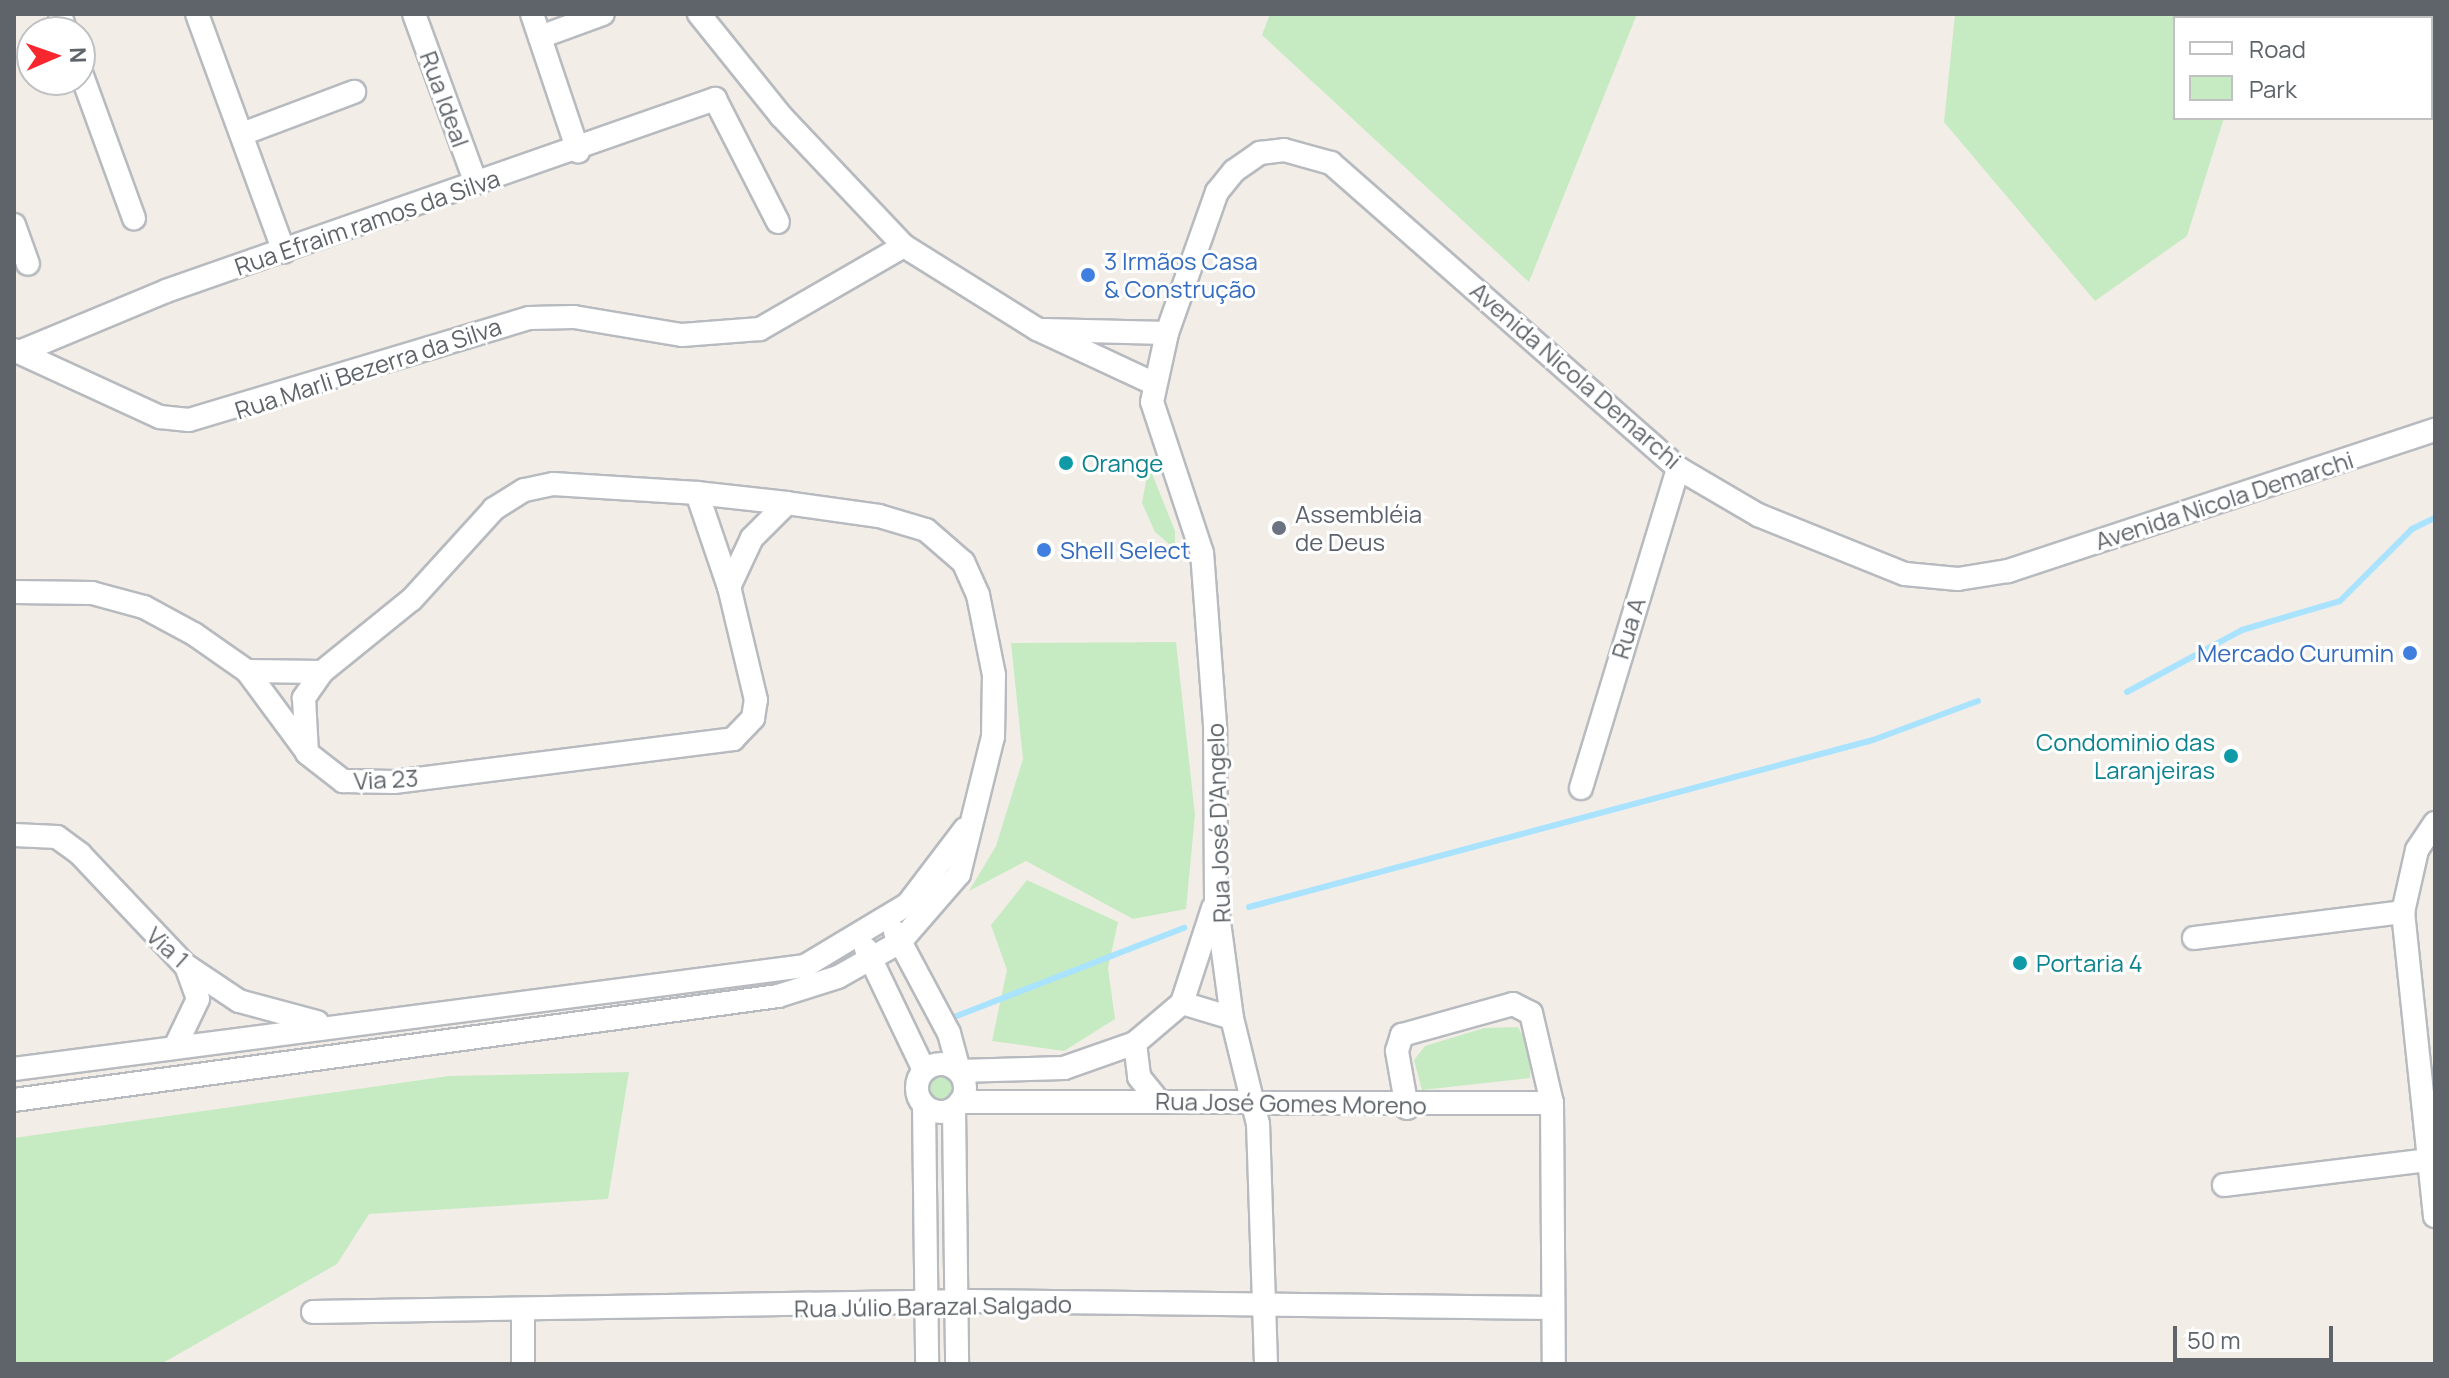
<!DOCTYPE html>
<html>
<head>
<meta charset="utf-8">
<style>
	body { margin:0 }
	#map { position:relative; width:2449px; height:1378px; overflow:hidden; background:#f2eee7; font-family:Manrope,sans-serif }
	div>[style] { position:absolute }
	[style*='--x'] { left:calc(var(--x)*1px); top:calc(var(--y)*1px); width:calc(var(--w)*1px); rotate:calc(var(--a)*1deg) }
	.green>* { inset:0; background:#c6ebc2 }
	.round { border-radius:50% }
	.stream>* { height:6px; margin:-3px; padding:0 3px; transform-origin:3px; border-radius:3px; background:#aae3ff }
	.roads { filter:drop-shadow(2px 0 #b7babf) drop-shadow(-2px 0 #b7babf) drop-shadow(0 2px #b7babf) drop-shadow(0 -2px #b7babf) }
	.minor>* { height:22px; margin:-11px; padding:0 11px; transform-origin:11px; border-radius:11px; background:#fff }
	.minor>.ring { margin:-11px; padding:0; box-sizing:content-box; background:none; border:22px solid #fff; border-radius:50% }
	.dots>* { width:22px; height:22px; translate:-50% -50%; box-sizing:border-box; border:4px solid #fff; border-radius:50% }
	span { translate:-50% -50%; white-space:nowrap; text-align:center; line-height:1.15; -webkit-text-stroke:6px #fff; paint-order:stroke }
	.street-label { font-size:24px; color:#5e6469 }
	.shop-label { font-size:24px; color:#366cbe }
	.left { translate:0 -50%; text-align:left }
	.right { translate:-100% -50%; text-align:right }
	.culture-label { font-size:24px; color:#0d838f }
	.worship-label { font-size:24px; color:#5b616d }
	.frame { position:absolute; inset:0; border:16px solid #5e6469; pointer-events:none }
	.legend { position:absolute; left:2173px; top:16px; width:260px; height:104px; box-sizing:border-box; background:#fff; border:2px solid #bfc1c3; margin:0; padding:10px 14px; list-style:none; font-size:24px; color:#5e6469 }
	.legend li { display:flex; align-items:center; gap:16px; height:40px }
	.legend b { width:40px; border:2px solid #bfc1c3 }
	.north { position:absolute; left:16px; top:16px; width:80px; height:80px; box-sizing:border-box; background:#fff; border:2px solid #bfc1c3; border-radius:50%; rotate:88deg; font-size:22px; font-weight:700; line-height:32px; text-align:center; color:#5e6469 }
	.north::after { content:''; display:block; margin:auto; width:28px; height:36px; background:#f8262d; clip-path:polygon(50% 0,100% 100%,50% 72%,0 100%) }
	.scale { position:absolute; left:2173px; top:1326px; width:160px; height:36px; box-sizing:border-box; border:4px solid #5e6469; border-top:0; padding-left:10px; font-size:24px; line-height:28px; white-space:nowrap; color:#5e6469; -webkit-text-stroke:6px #fff; paint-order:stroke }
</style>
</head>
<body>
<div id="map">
	<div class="green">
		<div style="clip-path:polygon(1270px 14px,1637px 14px,1529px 282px,1262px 35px)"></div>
		<div style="clip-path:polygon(1955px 14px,2331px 14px,2175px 18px,2175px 118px,2224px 118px,2187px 236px,2095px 301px,1944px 122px)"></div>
		<div style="clip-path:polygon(1149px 466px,1175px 531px,1175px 549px,1155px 532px,1142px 503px)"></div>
		<div style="clip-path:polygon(1176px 642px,1195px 815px,1186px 909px,1133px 919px,1026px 861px,969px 891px,996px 846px,1023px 759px,1011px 643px)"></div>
		<div style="clip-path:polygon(1027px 880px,1118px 922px,1108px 968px,1115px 1019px,1064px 1051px,992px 1041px,1007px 970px,991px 925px)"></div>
		<div style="clip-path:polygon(1518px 1027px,1531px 1051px,1530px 1078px,1422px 1090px,1414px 1060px,1425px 1046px,1484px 1028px)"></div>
		<div class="round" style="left:922px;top:1070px;width:36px;height:36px"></div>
		<div style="clip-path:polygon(629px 1072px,608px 1199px,369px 1214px,337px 1264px,161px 1364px,14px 1364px,14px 1138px,449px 1076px)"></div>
	</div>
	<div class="stream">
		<div style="--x:2127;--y:692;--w:131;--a:-28.3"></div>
		<div style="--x:2242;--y:630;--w:102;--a:-16.5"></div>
		<div style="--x:2340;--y:601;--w:102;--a:-45"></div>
		<div style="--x:2412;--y:529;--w:25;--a:-26"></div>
		<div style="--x:1249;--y:907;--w:646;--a:-14.98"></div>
		<div style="--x:1873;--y:740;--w:112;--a:-20.4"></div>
		<div style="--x:954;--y:1017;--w:247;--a:-21.2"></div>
	</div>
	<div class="roads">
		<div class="minor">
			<div style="--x:60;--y:14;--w:19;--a:72"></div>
			<div style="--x:197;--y:14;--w:253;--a:69.9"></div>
			<div style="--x:414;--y:14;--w:180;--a:69.9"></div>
			<div style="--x:532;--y:14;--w:145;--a:71.4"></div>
			<div style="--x:699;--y:14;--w:131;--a:51.2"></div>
			<div style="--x:781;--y:116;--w:179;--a:46.6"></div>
			<div style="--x:904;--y:246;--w:157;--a:32"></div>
			<div style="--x:1037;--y:329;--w:128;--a:25"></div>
			<div style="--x:540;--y:37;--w:67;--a:-20.1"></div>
			<div style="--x:80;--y:70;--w:158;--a:70"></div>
			<div style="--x:242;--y:134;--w:120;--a:-20.6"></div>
			<div style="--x:14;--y:225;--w:41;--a:70.3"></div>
			<div style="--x:1044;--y:330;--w:123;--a:1.4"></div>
			<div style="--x:14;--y:350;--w:161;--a:24.7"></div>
			<div style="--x:160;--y:417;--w:29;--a:6"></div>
			<div style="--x:189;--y:420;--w:355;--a:-16.7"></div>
			<div style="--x:529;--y:318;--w:45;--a:-1.3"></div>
			<div style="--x:574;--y:317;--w:109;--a:9.5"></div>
			<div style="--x:682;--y:335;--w:78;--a:-4.4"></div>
			<div style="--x:760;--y:329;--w:166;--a:-30"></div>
			<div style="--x:22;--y:351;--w:156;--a:-22.6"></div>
			<div style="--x:166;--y:291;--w:582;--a:-19.28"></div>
			<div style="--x:715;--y:99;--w:138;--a:62.9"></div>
			<div style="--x:697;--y:493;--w:99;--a:71.2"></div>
			<div style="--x:14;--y:592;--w:78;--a:0.7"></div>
			<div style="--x:92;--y:593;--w:54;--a:15.1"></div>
			<div style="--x:144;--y:607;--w:57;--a:28.4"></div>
			<div style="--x:194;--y:634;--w:65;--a:34.9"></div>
			<div style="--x:247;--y:671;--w:101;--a:53.5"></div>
			<div style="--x:247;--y:671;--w:75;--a:0.8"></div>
			<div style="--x:1581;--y:788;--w:334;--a:-73.1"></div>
			<div style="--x:2435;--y:823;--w:32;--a:124"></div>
			<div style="--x:2417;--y:850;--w:64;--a:102.7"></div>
			<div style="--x:2403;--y:912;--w:306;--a:84"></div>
			<div style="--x:14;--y:835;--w:43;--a:2.7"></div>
			<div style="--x:57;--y:837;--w:29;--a:36"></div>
			<div style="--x:80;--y:854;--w:153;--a:46.6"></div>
			<div style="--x:185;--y:965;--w:65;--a:33.7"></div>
			<div style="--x:239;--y:1001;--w:81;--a:15.1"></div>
			<div style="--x:895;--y:932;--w:115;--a:61.9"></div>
			<div style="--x:949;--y:1033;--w:39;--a:75"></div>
			<div style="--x:2194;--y:938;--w:211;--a:-7.1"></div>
			<div style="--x:866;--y:949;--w:134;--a:64.4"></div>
			<div style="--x:1182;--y:1003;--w:52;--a:16.7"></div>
			<div style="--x:1135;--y:1043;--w:34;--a:83"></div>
			<div style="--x:1139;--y:1077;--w:28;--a:51"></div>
			<div style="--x:176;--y:1045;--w:51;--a:-64.4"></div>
			<div style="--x:198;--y:999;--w:35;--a:-110"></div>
			<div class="ring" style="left:917px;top:1064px;width:26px;height:26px"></div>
			<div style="--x:14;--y:1069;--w:798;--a:-7.42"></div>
			<div style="--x:805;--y:966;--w:120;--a:-31"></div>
			<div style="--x:908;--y:904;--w:94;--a:-52.8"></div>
			<div style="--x:959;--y:1071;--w:105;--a:-1.6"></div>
			<div style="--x:1064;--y:1068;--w:75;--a:-19.4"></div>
			<div style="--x:1135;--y:1043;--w:62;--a:-40.4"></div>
			<div style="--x:1182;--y:1003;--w:100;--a:-71.9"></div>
			<div style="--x:14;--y:1100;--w:771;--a:-7.75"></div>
			<div style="--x:778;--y:996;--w:63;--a:-17.6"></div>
			<div style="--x:838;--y:977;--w:71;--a:-29.4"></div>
			<div style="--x:900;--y:942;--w:90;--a:-49.1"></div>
			<div style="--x:959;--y:874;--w:141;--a:-76.1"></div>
			<div style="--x:993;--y:737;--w:62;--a:-89.1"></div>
			<div style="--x:994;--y:675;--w:82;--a:-101.3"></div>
			<div style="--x:978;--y:595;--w:36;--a:-114"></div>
			<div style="--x:963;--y:562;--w:49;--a:-139.1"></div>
			<div style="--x:926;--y:530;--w:49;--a:-163.4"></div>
			<div style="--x:879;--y:516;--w:93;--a:-172"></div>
			<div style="--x:787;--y:503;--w:91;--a:-173.7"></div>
			<div style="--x:697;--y:493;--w:144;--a:-176.4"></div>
			<div style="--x:553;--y:484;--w:30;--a:168"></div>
			<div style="--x:524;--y:490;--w:36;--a:148"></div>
			<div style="--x:494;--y:509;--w:122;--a:132.3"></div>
			<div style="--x:412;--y:599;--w:116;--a:141"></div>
			<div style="--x:322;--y:672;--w:32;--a:125"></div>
			<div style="--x:304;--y:698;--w:55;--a:86.9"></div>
			<div style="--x:307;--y:753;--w:46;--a:37.9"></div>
			<div style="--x:343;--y:781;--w:51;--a:1.1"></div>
			<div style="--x:394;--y:782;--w:342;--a:-7.2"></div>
			<div style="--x:733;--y:739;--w:29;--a:-46"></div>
			<div style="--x:753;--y:718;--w:18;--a:-81"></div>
			<div style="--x:756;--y:700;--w:116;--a:-103.4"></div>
			<div style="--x:729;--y:587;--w:54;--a:-64.9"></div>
			<div style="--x:752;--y:538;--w:49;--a:-45"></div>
			<div style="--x:960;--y:1102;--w:592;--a:0.1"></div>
			<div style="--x:1552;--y:1103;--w:261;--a:89.6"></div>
			<div style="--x:924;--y:1105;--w:259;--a:89.3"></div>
			<div style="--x:954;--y:1108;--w:256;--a:89.3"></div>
			<div style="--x:1407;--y:1108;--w:58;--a:-100"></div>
			<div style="--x:1397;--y:1051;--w:17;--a:-73"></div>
			<div style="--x:1402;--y:1035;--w:115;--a:-15.6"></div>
			<div style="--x:1513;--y:1004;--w:20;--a:27"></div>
			<div style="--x:1531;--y:1013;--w:92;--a:76.9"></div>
			<div style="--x:2224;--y:1185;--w:206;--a:-7"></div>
			<div style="--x:313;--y:1312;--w:657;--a:-0.96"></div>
			<div style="--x:970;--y:1301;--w:583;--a:0.69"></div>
			<div style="--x:523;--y:1364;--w:54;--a:-90"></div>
			<div style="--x:1266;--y:1364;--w:240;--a:-91.9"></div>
			<div style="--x:1258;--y:1124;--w:109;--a:-103.8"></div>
			<div style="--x:1232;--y:1018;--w:120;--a:-97.7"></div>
			<div style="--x:1216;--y:899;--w:174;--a:-90.3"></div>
			<div style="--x:1215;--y:725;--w:172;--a:-94.3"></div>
			<div style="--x:1202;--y:553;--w:159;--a:-108.3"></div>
			<div style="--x:1152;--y:402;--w:71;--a:-77.7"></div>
			<div style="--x:1167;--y:333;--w:150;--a:-70.5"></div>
			<div style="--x:1217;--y:192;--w:27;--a:-51"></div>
			<div style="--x:1234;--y:171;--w:32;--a:-35"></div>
			<div style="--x:1260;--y:153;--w:24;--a:-7"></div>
			<div style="--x:1284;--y:150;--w:49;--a:15.5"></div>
			<div style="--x:1331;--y:163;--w:462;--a:41.3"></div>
			<div style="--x:1678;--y:468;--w:93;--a:30.4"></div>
			<div style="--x:1758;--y:515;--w:158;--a:21.9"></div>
			<div style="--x:1905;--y:574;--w:53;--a:5.4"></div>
			<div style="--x:1958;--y:579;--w:51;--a:-9.1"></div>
			<div style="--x:2008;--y:571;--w:450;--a:-18.3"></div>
		</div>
	</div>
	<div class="dots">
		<div style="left:1088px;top:275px;background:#3f7fe0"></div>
		<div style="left:1066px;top:463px;background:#0f9aa8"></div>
		<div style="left:1279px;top:528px;background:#6b7280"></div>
		<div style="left:1044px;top:550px;background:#3f7fe0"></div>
		<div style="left:2410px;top:653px;background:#3f7fe0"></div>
		<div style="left:2231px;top:756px;background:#0f9aa8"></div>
		<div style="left:2020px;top:963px;background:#0f9aa8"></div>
	</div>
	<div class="street-label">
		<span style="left:445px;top:99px;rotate:70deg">Rua Ideal</span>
		<span style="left:367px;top:222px;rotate:-19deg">Rua Efraim ramos da Silva</span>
		<span style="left:368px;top:368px;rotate:-18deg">Rua Marli Bezerra da Silva</span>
		<span style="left:1576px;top:375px;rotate:41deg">Avenida Nicola Demarchi</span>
		<span style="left:2224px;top:500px;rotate:-18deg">Avenida Nicola Demarchi</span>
		<span style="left:1628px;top:628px;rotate:-73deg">Rua A</span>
		<span style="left:386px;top:779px;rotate:-3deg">Via 23</span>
		<span style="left:1218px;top:823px;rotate:-92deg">Rua José D'Angelo</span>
		<span style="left:168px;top:947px;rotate:42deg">Via 1</span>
		<span style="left:1291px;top:1103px;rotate:1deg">Rua José Gomes Moreno</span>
		<span style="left:933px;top:1306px;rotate:-1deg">Rua Júlio Barazal Salgado</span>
	</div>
	<div class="shop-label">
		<span class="left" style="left:1104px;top:275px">3 Irmãos Casa<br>&amp; Construção</span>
		<span class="left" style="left:1060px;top:550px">Shell Select</span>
		<span class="right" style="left:2394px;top:653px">Mercado Curumin</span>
	</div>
	<div class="culture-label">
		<span class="left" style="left:1082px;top:463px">Orange</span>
		<span class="right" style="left:2215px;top:756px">Condominio das<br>Laranjeiras</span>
		<span class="left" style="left:2036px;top:963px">Portaria 4</span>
	</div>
	<div class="worship-label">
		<span class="left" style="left:1295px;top:528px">Assembléia<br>de Deus</span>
	</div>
	<div class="frame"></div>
	<ul class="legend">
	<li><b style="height:10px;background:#fff"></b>Road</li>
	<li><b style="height:22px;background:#c6ebc2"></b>Park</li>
	</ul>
	<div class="north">N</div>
	<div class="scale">50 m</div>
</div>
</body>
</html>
